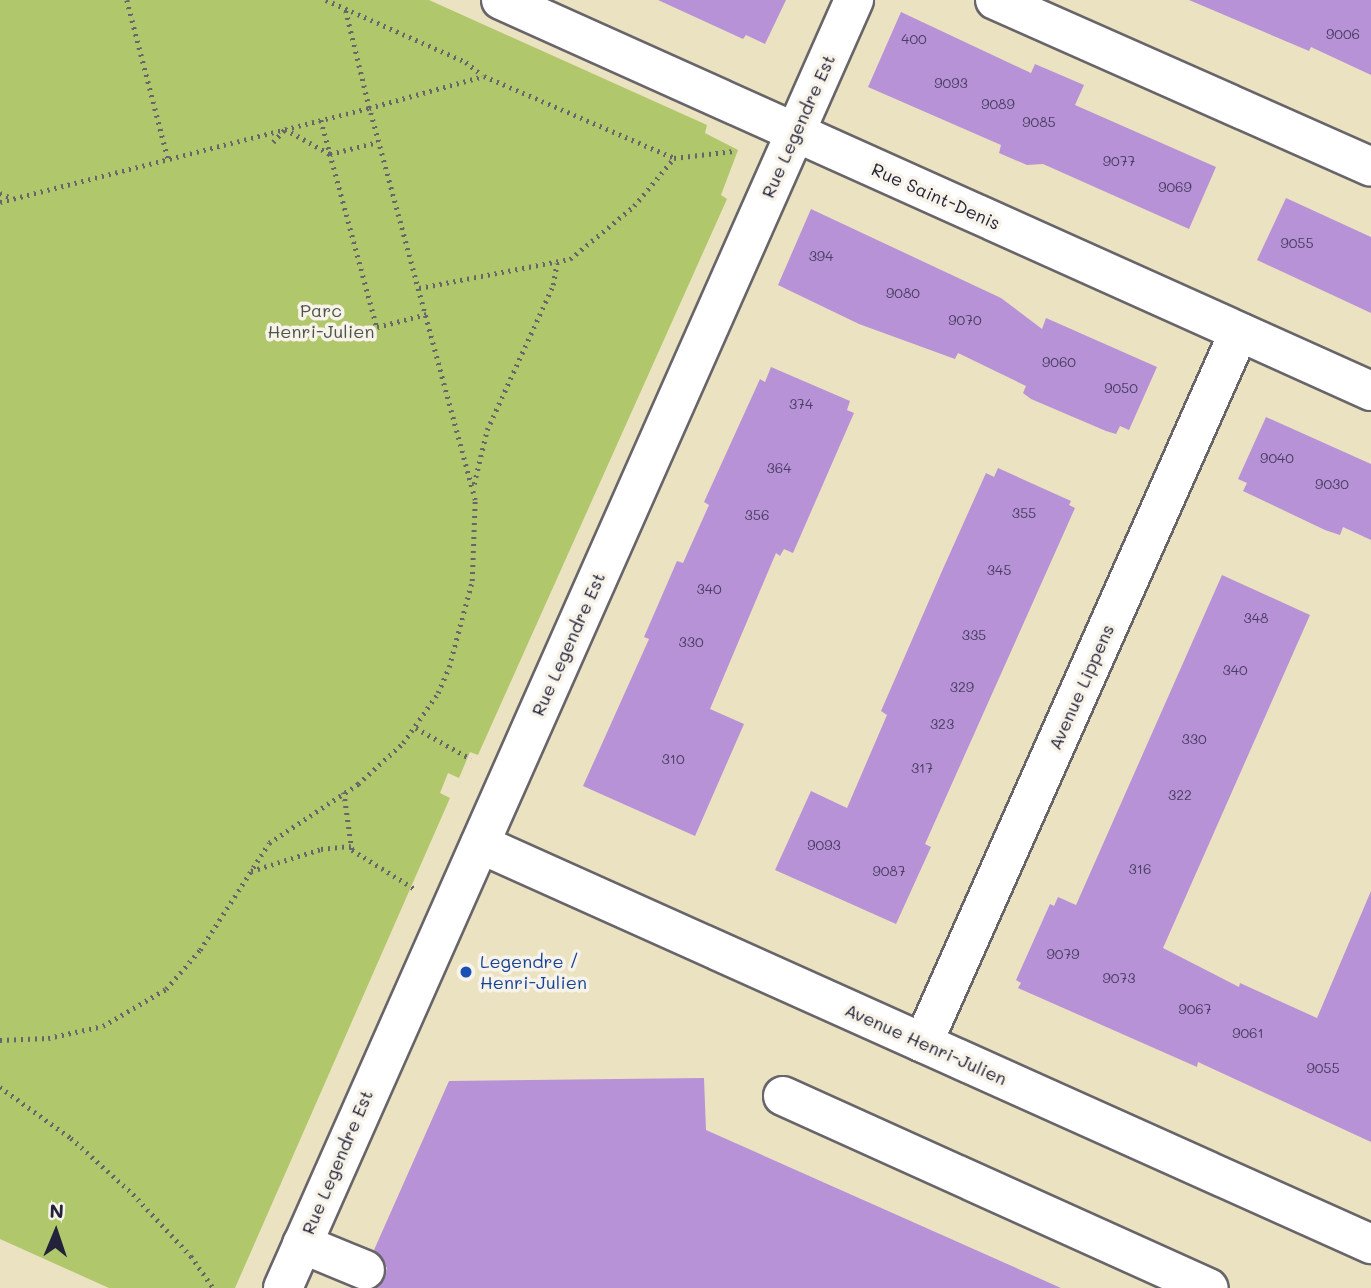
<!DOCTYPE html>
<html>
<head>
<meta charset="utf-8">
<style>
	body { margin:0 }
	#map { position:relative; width:1371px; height:1288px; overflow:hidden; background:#ebe2c1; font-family:Mali,sans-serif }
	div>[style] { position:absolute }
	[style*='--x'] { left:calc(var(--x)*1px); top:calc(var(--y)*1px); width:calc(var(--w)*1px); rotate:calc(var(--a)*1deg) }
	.green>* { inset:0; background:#b1c76c }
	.building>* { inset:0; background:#b892d7 }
	.path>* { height:4.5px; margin-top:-2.25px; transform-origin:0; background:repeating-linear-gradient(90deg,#68656a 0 2px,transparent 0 7px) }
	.roads { filter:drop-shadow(2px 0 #68656a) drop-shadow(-2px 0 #68656a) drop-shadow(0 2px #68656a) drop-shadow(0 -2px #68656a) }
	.minor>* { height:38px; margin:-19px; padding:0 19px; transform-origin:19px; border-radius:19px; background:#fff }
	.dots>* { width:19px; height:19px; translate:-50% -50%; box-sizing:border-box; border:4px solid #f7f3e8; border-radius:50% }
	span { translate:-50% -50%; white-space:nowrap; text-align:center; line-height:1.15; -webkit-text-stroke:7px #f7f3e8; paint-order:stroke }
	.number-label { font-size:14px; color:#483e62 }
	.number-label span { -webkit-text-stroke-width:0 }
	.street-label { font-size:18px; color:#22223b }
	.park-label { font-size:18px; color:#4d544a }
	.transit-label { font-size:18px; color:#164399 }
	.left { translate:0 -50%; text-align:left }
	.north { position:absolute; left:21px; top:1197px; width:70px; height:70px; -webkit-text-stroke:5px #f7f3e8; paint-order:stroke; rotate:2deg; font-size:19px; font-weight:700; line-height:28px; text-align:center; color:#22223b }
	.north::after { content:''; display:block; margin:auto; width:24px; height:32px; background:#22223b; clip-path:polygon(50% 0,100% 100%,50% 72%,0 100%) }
</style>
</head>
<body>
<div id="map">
	<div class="green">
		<div style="clip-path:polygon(0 0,429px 0,707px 125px,705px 133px,738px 150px,721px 195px,727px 199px,478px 755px,470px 752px,459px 778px,448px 773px,440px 793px,450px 798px,235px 1288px,109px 1288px,0 1239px)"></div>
	</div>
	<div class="building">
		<div style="clip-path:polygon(658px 0,786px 0,765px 44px,746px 35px,743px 39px)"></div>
		<div style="clip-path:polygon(1189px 0,1371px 0,1371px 75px,1311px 47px,1309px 51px)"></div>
		<div style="clip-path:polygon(901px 12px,1031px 73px,1035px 64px,1084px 85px,1075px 105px,1216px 167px,1189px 229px,1043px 164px,1027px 165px,999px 153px,1001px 145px,868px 87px)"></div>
		<div style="clip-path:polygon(1286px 198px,1371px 237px,1371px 313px,1257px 260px)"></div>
		<div style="clip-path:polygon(811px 209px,1001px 298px,1042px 329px,1046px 318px,1157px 367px,1129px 430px,1120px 426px,1116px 434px,1106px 431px,1031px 399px,1023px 393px,1026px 386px,958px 353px,955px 359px,859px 324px,778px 285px)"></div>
		<div style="clip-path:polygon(771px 367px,850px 401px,847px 410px,854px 413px,793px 553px,784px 549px,780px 556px,776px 553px,710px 709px,744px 724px,695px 836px,583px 786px,649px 639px,644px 637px,677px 561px,683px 563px,709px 505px,704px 502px,760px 379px,765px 382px)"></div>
		<div style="clip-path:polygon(1266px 417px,1371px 464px,1371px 540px,1343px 527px,1340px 535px,1325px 530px,1243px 491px,1247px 483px,1238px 479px)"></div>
		<div style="clip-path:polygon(998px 468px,1071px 501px,1069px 505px,1075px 508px,925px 844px,931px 847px,896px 924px,775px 870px,811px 791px,847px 808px,887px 715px,881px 711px,942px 571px,986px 473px,994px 477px)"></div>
		<div style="clip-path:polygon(1222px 575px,1310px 615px,1163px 948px,1239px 987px,1240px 983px,1317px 1018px,1371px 891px,1371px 1142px,1198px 1062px,1197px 1067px,1018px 988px,1021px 983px,1016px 980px,1050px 904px,1054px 906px,1058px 897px,1076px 905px)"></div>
		<div style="clip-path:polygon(704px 1078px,706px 1130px,1061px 1288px,377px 1288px,387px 1268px,374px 1250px,449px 1081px)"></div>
	</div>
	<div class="path">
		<div style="--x:127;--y:0;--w:164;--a:75.5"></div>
		<div style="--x:326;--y:0;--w:153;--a:23.9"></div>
		<div style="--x:466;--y:62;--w:21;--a:39"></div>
		<div style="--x:321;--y:120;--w:214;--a:74.9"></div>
		<div style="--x:377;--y:327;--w:52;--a:-14.6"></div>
		<div style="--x:273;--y:142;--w:18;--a:-47"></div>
		<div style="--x:285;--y:129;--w:51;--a:29.1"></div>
		<div style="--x:330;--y:154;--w:49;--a:-14"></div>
		<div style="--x:0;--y:193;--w:13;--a:23"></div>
		<div style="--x:0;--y:202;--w:381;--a:-14.3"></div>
		<div style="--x:369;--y:108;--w:102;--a:-103.6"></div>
		<div style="--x:419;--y:288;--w:154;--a:-10.9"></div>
		<div style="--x:570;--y:259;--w:83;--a:-39.6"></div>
		<div style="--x:634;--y:206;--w:62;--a:-50.2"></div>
		<div style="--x:474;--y:484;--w:56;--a:-76.5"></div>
		<div style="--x:487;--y:430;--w:159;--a:-65.5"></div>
		<div style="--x:553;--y:285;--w:22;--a:-80"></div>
		<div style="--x:416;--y:728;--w:63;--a:29.4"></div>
		<div style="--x:344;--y:792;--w:59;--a:82.1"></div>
		<div style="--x:352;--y:850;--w:74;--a:31.8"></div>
		<div style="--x:251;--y:871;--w:73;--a:-17.4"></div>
		<div style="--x:321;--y:849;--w:30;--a:-6"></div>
		<div style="--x:0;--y:1040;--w:48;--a:-2.4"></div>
		<div style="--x:48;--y:1038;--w:56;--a:-12.3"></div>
		<div style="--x:103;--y:1026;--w:73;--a:-30.4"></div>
		<div style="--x:166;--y:989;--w:52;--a:-48.9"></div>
		<div style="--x:200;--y:950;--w:127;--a:-57.2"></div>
		<div style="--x:269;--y:843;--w:107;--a:-33.5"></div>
		<div style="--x:358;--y:784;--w:61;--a:-42.3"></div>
		<div style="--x:403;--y:743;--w:61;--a:-55"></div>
		<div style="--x:438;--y:693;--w:28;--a:-67"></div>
		<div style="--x:449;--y:667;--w:89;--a:-75"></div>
		<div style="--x:472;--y:581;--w:81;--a:-87.9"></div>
		<div style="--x:475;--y:500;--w:406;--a:-105.1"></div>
		<div style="--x:369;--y:108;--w:119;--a:-15.5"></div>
		<div style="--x:484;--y:76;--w:207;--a:23.3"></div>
		<div style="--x:674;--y:158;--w:60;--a:-6.7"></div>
		<div style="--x:0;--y:1087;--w:87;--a:35.7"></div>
		<div style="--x:71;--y:1138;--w:84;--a:42.1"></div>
		<div style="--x:133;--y:1194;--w:85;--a:46.9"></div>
		<div style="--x:191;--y:1256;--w:39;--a:55"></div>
	</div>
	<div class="roads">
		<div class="minor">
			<div style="--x:501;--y:0;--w:954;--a:24.2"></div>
			<div style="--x:995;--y:0;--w:411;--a:23.9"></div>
			<div style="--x:480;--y:844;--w:977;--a:24.18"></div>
			<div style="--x:923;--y:1043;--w:778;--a:-66.04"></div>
			<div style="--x:783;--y:1096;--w:467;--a:24.3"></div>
			<div style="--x:302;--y:1244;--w:68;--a:22.4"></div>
			<div style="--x:283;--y:1288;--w:1409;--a:-66.09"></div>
		</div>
	</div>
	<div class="dots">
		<div style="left:466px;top:972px;background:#1a4fb4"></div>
	</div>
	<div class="number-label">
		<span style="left:1343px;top:34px">9006</span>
		<span style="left:914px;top:39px">400</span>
		<span style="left:951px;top:83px">9093</span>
		<span style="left:998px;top:104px">9089</span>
		<span style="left:1039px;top:122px">9085</span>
		<span style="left:1119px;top:161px">9077</span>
		<span style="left:1175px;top:187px">9069</span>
		<span style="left:1297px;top:243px">9055</span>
		<span style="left:821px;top:256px">394</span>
		<span style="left:903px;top:293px">9080</span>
		<span style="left:965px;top:320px">9070</span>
		<span style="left:1059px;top:362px">9060</span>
		<span style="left:1121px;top:388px">9050</span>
		<span style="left:801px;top:404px">374</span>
		<span style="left:1277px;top:458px">9040</span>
		<span style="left:779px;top:468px">364</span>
		<span style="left:1332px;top:484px">9030</span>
		<span style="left:1024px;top:513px">355</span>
		<span style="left:757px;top:515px">356</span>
		<span style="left:999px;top:570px">345</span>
		<span style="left:709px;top:589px">340</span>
		<span style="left:1256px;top:618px">348</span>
		<span style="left:974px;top:635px">335</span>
		<span style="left:691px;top:642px">330</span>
		<span style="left:1235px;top:670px">340</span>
		<span style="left:962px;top:687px">329</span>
		<span style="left:942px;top:724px">323</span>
		<span style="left:1194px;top:739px">330</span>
		<span style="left:673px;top:759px">310</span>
		<span style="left:922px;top:768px">317</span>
		<span style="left:1180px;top:795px">322</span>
		<span style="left:824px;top:845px">9093</span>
		<span style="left:1140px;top:869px">316</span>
		<span style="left:889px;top:871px">9087</span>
		<span style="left:1063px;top:954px">9079</span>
		<span style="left:1119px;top:978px">9073</span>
		<span style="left:1195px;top:1009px">9067</span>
		<span style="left:1248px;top:1033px">9061</span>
		<span style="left:1323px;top:1068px">9055</span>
	</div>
	<div class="street-label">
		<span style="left:798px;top:126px;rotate:-66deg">Rue Legendre Est</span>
		<span style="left:936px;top:196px;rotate:24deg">Rue Saint-Denis</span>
		<span style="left:568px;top:644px;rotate:-66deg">Rue Legendre Est</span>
		<span style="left:1081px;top:687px;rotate:-66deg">Avenue Lippens</span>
		<span style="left:926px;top:1044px;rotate:24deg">Avenue Henri-Julien</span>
		<span style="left:337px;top:1162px;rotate:-67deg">Rue Legendre Est</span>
	</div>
	<div class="park-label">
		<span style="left:321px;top:321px">Parc<br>Henri-Julien</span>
	</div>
	<div class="transit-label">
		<span class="left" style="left:480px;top:972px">Legendre /<br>Henri-Julien</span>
	</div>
	<div class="north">N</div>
</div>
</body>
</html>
